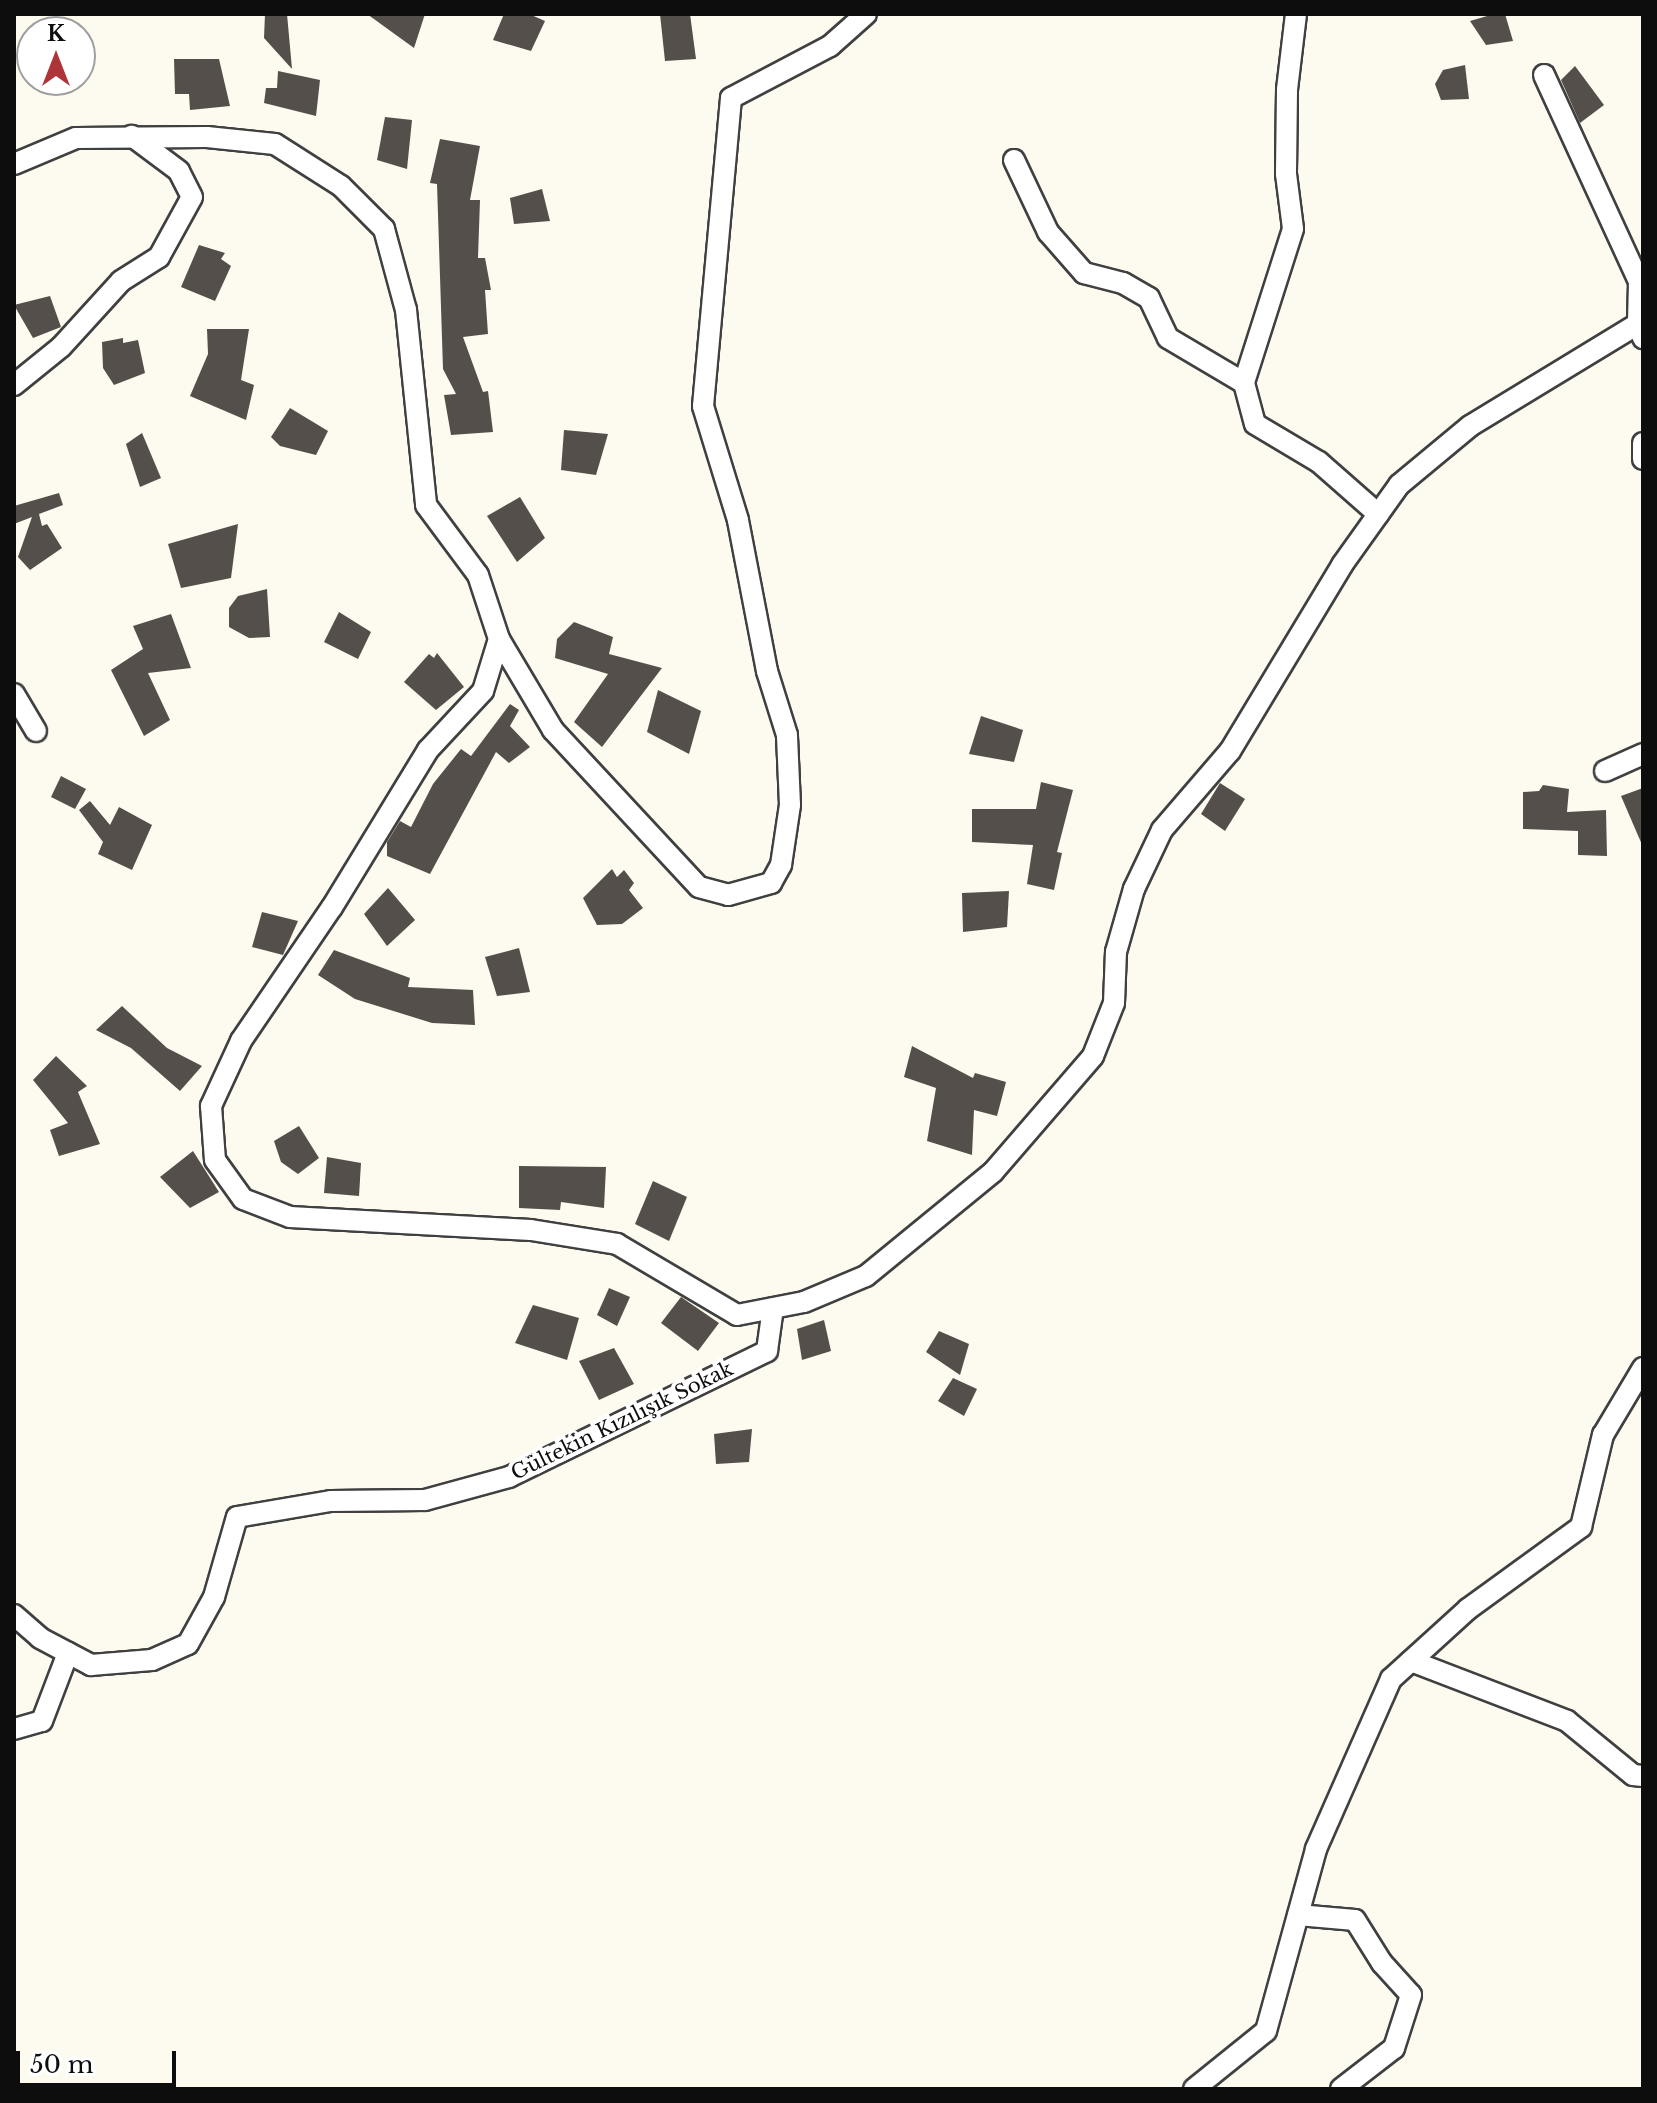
<!DOCTYPE html>
<html>
<head>
<meta charset="utf-8">
<style>
	body { margin:0 }
	#map { position:relative; width:1657px; height:2103px; overflow:hidden; background:#fdfbef; font-family:"Libre Baskerville",serif }
	div>[style] { position:absolute }
	[style*='--x'] { left:calc(var(--x)*1px); top:calc(var(--y)*1px); width:calc(var(--w)*1px); rotate:calc(var(--a)*1deg) }
	.building>* { inset:0; background:#554f4b }
	.roads { filter:drop-shadow(2px 0 #404040) drop-shadow(-2px 0 #404040) drop-shadow(0 2px #404040) drop-shadow(0 -2px #404040) }
	.street>* { height:20px; margin:-10px; padding:0 10px; transform-origin:10px; border-radius:10px; background:#fff }
	span { translate:-50% -50%; white-space:nowrap; text-align:center; line-height:1.15; -webkit-text-stroke:8px #fff; paint-order:stroke }
	.street-label { font-size:20px; color:#0d0d0d }
	.frame { position:absolute; inset:0; border:16px solid #0d0d0d; pointer-events:none }
	.north { position:absolute; left:16px; top:16px; width:80px; height:80px; box-sizing:border-box; background:#fff; border:2px solid #9e9e9e; border-radius:50%; rotate:0deg; font-size:22px; font-weight:700; line-height:32px; text-align:center; color:#0d0d0d }
	.north::after { content:''; display:block; margin:auto; width:28px; height:36px; background:#af3439; clip-path:polygon(50% 0,100% 100%,50% 72%,0 100%) }
	.scale { position:absolute; left:16px; top:2051px; width:160px; height:36px; box-sizing:border-box; border:4px solid #0d0d0d; border-top:0; padding-left:10px; font-size:24px; line-height:28px; white-space:nowrap; color:#0d0d0d; -webkit-text-stroke:6px #fff; paint-order:stroke }
</style>
</head>
<body>
<div id="map">
	<div class="building">
		<div style="clip-path:polygon(265px 14px,287px 14px,292px 69px,264px 38px)"></div>
		<div style="clip-path:polygon(367px 14px,425px 14px,414px 48px)"></div>
		<div style="clip-path:polygon(504px 14px,529px 14px,545px 21px,531px 51px,493px 40px)"></div>
		<div style="clip-path:polygon(660px 14px,690px 14px,696px 59px,665px 61px)"></div>
		<div style="clip-path:polygon(1494px 14px,1505px 14px,1513px 41px,1486px 45px,1470px 21px)"></div>
		<div style="clip-path:polygon(174px 59px,219px 59px,230px 106px,190px 110px,189px 94px,175px 94px)"></div>
		<div style="clip-path:polygon(1465px 65px,1469px 99px,1441px 100px,1435px 84px,1443px 70px)"></div>
		<div style="clip-path:polygon(1575px 66px,1604px 105px,1580px 123px,1561px 80px)"></div>
		<div style="clip-path:polygon(278px 71px,320px 80px,316px 116px,264px 103px,266px 88px,277px 88px)"></div>
		<div style="clip-path:polygon(385px 117px,412px 120px,407px 169px,377px 160px)"></div>
		<div style="clip-path:polygon(440px 139px,480px 146px,470px 200px,480px 200px,478px 258px,485px 258px,491px 290px,485px 290px,488px 334px,463px 337px,483px 392px,488px 391px,493px 432px,451px 435px,444px 395px,456px 394px,443px 369px,437px 184px,430px 183px)"></div>
		<div style="clip-path:polygon(542px 189px,550px 221px,514px 224px,510px 198px)"></div>
		<div style="clip-path:polygon(199px 245px,225px 253px,221px 259px,231px 266px,215px 301px,181px 287px)"></div>
		<div style="clip-path:polygon(50px 296px,61px 327px,33px 338px,14px 305px)"></div>
		<div style="clip-path:polygon(207px 329px,249px 329px,241px 380px,254px 385px,246px 420px,190px 396px,208px 354px)"></div>
		<div style="clip-path:polygon(123px 338px,123px 343px,138px 340px,145px 373px,114px 385px,103px 368px,102px 342px)"></div>
		<div style="clip-path:polygon(290px 408px,328px 431px,316px 455px,280px 446px,271px 437px)"></div>
		<div style="clip-path:polygon(564px 430px,608px 434px,596px 475px,561px 470px)"></div>
		<div style="clip-path:polygon(142px 433px,161px 478px,140px 487px,126px 444px)"></div>
		<div style="clip-path:polygon(59px 493px,63px 505px,39px 514px,42px 526px,47px 524px,62px 548px,30px 570px,18px 557px,32px 517px,14px 524px,14px 506px)"></div>
		<div style="clip-path:polygon(520px 497px,545px 538px,517px 562px,487px 516px)"></div>
		<div style="clip-path:polygon(238px 524px,231px 578px,181px 588px,168px 544px)"></div>
		<div style="clip-path:polygon(267px 589px,270px 637px,249px 638px,229px 627px,229px 608px,238px 596px)"></div>
		<div style="clip-path:polygon(339px 612px,371px 632px,358px 659px,324px 642px)"></div>
		<div style="clip-path:polygon(171px 614px,191px 668px,148px 673px,170px 720px,144px 736px,111px 670px,143px 649px,133px 626px)"></div>
		<div style="clip-path:polygon(574px 622px,613px 637px,609px 654px,662px 668px,602px 747px,574px 722px,608px 674px,555px 658px,557px 639px)"></div>
		<div style="clip-path:polygon(437px 653px,464px 687px,436px 710px,404px 682px,429px 654px,434px 658px)"></div>
		<div style="clip-path:polygon(658px 690px,701px 711px,689px 754px,647px 732px)"></div>
		<div style="clip-path:polygon(510px 704px,519px 710px,510px 726px,530px 747px,509px 763px,496px 752px,430px 874px,387px 856px,387px 842px,400px 821px,411px 827px,433px 784px,461px 749px,471px 756px)"></div>
		<div style="clip-path:polygon(981px 716px,1023px 730px,1014px 762px,969px 754px)"></div>
		<div style="clip-path:polygon(61px 776px,86px 789px,75px 809px,51px 797px)"></div>
		<div style="clip-path:polygon(1041px 782px,1073px 790px,1057px 852px,1062px 853px,1054px 890px,1027px 884px,1033px 845px,972px 842px,972px 809px,1036px 809px)"></div>
		<div style="clip-path:polygon(1220px 783px,1245px 799px,1225px 831px,1201px 814px)"></div>
		<div style="clip-path:polygon(1543px 785px,1569px 789px,1567px 812px,1606px 810px,1607px 856px,1578px 855px,1578px 831px,1523px 829px,1523px 792px,1539px 791px)"></div>
		<div style="clip-path:polygon(1643px 788px,1643px 847px,1621px 796px)"></div>
		<div style="clip-path:polygon(90px 801px,110px 825px,119px 807px,152px 825px,132px 870px,98px 854px,103px 842px,79px 810px)"></div>
		<div style="clip-path:polygon(612px 869px,617px 877px,624px 870px,634px 883px,629px 890px,643px 908px,622px 924px,597px 925px,583px 898px)"></div>
		<div style="clip-path:polygon(388px 888px,415px 920px,387px 946px,364px 914px)"></div>
		<div style="clip-path:polygon(1009px 891px,1007px 927px,963px 932px,962px 893px)"></div>
		<div style="clip-path:polygon(262px 912px,298px 921px,283px 955px,252px 947px)"></div>
		<div style="clip-path:polygon(519px 948px,530px 992px,497px 996px,485px 957px)"></div>
		<div style="clip-path:polygon(334px 950px,410px 978px,408px 987px,473px 990px,475px 1025px,432px 1023px,355px 999px,318px 975px)"></div>
		<div style="clip-path:polygon(122px 1006px,167px 1048px,202px 1066px,180px 1091px,131px 1048px,96px 1030px)"></div>
		<div style="clip-path:polygon(912px 1046px,973px 1078px,975px 1073px,1006px 1082px,997px 1116px,974px 1110px,972px 1155px,927px 1141px,936px 1088px,904px 1077px)"></div>
		<div style="clip-path:polygon(56px 1056px,87px 1086px,78px 1092px,100px 1144px,59px 1156px,50px 1130px,68px 1123px,33px 1080px)"></div>
		<div style="clip-path:polygon(299px 1126px,319px 1158px,298px 1174px,281px 1162px,274px 1141px)"></div>
		<div style="clip-path:polygon(193px 1151px,219px 1192px,190px 1208px,160px 1177px)"></div>
		<div style="clip-path:polygon(327px 1157px,361px 1163px,359px 1196px,324px 1193px)"></div>
		<div style="clip-path:polygon(519px 1166px,606px 1167px,604px 1208px,561px 1202px,560px 1210px,519px 1208px)"></div>
		<div style="clip-path:polygon(653px 1181px,687px 1197px,669px 1241px,635px 1224px)"></div>
		<div style="clip-path:polygon(609px 1288px,630px 1297px,617px 1326px,597px 1315px)"></div>
		<div style="clip-path:polygon(681px 1297px,719px 1323px,698px 1351px,661px 1323px)"></div>
		<div style="clip-path:polygon(533px 1305px,579px 1318px,567px 1360px,515px 1343px)"></div>
		<div style="clip-path:polygon(824px 1320px,831px 1351px,802px 1360px,797px 1329px)"></div>
		<div style="clip-path:polygon(939px 1331px,969px 1344px,960px 1375px,926px 1352px)"></div>
		<div style="clip-path:polygon(614px 1348px,634px 1384px,599px 1400px,579px 1361px)"></div>
		<div style="clip-path:polygon(953px 1378px,977px 1389px,964px 1416px,938px 1401px)"></div>
		<div style="clip-path:polygon(752px 1429px,749px 1462px,716px 1464px,714px 1434px)"></div>
	</div>
	<div class="roads">
		<div class="street">
			<div style="--x:1296;--y:14;--w:77;--a:96.8"></div>
			<div style="--x:1287;--y:90;--w:84;--a:90.7"></div>
			<div style="--x:1286;--y:174;--w:55;--a:82.7"></div>
			<div style="--x:1293;--y:229;--w:162;--a:107.7"></div>
			<div style="--x:1244;--y:383;--w:42;--a:75"></div>
			<div style="--x:1255;--y:424;--w:74;--a:30.7"></div>
			<div style="--x:1319;--y:462;--w:79;--a:41.4"></div>
			<div style="--x:1544;--y:75;--w:228;--a:65.3"></div>
			<div style="--x:1639;--y:282;--w:42;--a:91.4"></div>
			<div style="--x:1638;--y:324;--w:15;--a:70"></div>
			<div style="--x:1014;--y:160;--w:80;--a:64.7"></div>
			<div style="--x:1048;--y:232;--w:55;--a:48.7"></div>
			<div style="--x:1084;--y:273;--w:40;--a:14.4"></div>
			<div style="--x:1123;--y:283;--w:30;--a:30"></div>
			<div style="--x:1149;--y:298;--w:44;--a:64.6"></div>
			<div style="--x:1168;--y:338;--w:88;--a:30.6"></div>
			<div style="--x:14;--y:164;--w:67;--a:-22.8"></div>
			<div style="--x:76;--y:138;--w:131;--a:-0.4"></div>
			<div style="--x:207;--y:137;--w:68;--a:5.9"></div>
			<div style="--x:275;--y:144;--w:78;--a:32.5"></div>
			<div style="--x:341;--y:186;--w:61;--a:45"></div>
			<div style="--x:384;--y:229;--w:84;--a:74.8"></div>
			<div style="--x:406;--y:310;--w:196;--a:84.1"></div>
			<div style="--x:426;--y:505;--w:87;--a:53.4"></div>
			<div style="--x:478;--y:575;--w:67;--a:71.8"></div>
			<div style="--x:499;--y:639;--w:54;--a:107.1"></div>
			<div style="--x:483;--y:691;--w:81;--a:133"></div>
			<div style="--x:428;--y:750;--w:184;--a:121.4"></div>
			<div style="--x:332;--y:907;--w:162;--a:124.2"></div>
			<div style="--x:241;--y:1041;--w:72;--a:114.8"></div>
			<div style="--x:211;--y:1106;--w:54;--a:85.8"></div>
			<div style="--x:215;--y:1160;--w:48;--a:54.3"></div>
			<div style="--x:243;--y:1199;--w:50;--a:21"></div>
			<div style="--x:290;--y:1217;--w:241;--a:3.1"></div>
			<div style="--x:531;--y:1230;--w:87;--a:9.2"></div>
			<div style="--x:617;--y:1244;--w:139;--a:30.6"></div>
			<div style="--x:737;--y:1315;--w:68;--a:-11"></div>
			<div style="--x:804;--y:1302;--w:67;--a:-22.8"></div>
			<div style="--x:866;--y:1276;--w:164;--a:-39.3"></div>
			<div style="--x:993;--y:1172;--w:153;--a:-49.2"></div>
			<div style="--x:1093;--y:1056;--w:57;--a:-68.4"></div>
			<div style="--x:1114;--y:1003;--w:51;--a:-87.8"></div>
			<div style="--x:1116;--y:952;--w:66;--a:-74.1"></div>
			<div style="--x:1134;--y:889;--w:65;--a:-64.6"></div>
			<div style="--x:1162;--y:830;--w:104;--a:-49.3"></div>
			<div style="--x:1230;--y:751;--w:217;--a:-58.9"></div>
			<div style="--x:1342;--y:565;--w:98;--a:-54.5"></div>
			<div style="--x:1399;--y:485;--w:92;--a:-39.7"></div>
			<div style="--x:1470;--y:426;--w:197;--a:-31.3"></div>
			<div style="--x:14;--y:385;--w:60;--a:-39"></div>
			<div style="--x:61;--y:347;--w:89;--a:-47.7"></div>
			<div style="--x:121;--y:281;--w:45;--a:-32.3"></div>
			<div style="--x:159;--y:257;--w:68;--a:-61.2"></div>
			<div style="--x:192;--y:197;--w:29;--a:-117"></div>
			<div style="--x:179;--y:171;--w:59;--a:-143.3"></div>
			<div style="--x:1643;--y:443;--w:16;--a:90"></div>
			<div style="--x:499;--y:639;--w:106;--a:59.3"></div>
			<div style="--x:553;--y:730;--w:214;--a:47.1"></div>
			<div style="--x:699;--y:887;--w:30;--a:15"></div>
			<div style="--x:728;--y:895;--w:45;--a:-15.6"></div>
			<div style="--x:771;--y:883;--w:21;--a:-61"></div>
			<div style="--x:781;--y:865;--w:61;--a:-81.5"></div>
			<div style="--x:790;--y:805;--w:70;--a:-92.5"></div>
			<div style="--x:787;--y:735;--w:67;--a:-107.4"></div>
			<div style="--x:767;--y:671;--w:154;--a:-100.9"></div>
			<div style="--x:738;--y:520;--w:119;--a:-107.1"></div>
			<div style="--x:703;--y:406;--w:309;--a:-84.8"></div>
			<div style="--x:731;--y:98;--w:112;--a:-27.7"></div>
			<div style="--x:830;--y:46;--w:48;--a:-41.6"></div>
			<div style="--x:14;--y:694;--w:43;--a:59.3"></div>
			<div style="--x:1605;--y:771;--w:42;--a:-24.1"></div>
			<div style="--x:14;--y:1615;--w:35;--a:41"></div>
			<div style="--x:40;--y:1638;--w:58;--a:27.9"></div>
			<div style="--x:91;--y:1665;--w:61;--a:-4.7"></div>
			<div style="--x:152;--y:1660;--w:39;--a:-24"></div>
			<div style="--x:188;--y:1644;--w:54;--a:-61"></div>
			<div style="--x:214;--y:1597;--w:83;--a:-74"></div>
			<div style="--x:237;--y:1517;--w:95;--a:-9.7"></div>
			<div style="--x:331;--y:1501;--w:94;--a:-0.6"></div>
			<div style="--x:425;--y:1500;--w:87;--a:-15.3"></div>
			<div style="--x:509;--y:1477;--w:287;--a:-26"></div>
			<div style="--x:767;--y:1351;--w:43;--a:-82.1"></div>
			<div style="--x:1411;--y:1661;--w:167;--a:21"></div>
			<div style="--x:1567;--y:1721;--w:85;--a:39.3"></div>
			<div style="--x:1633;--y:1775;--w:10;--a:6"></div>
			<div style="--x:14;--y:1729;--w:29;--a:-16"></div>
			<div style="--x:42;--y:1721;--w:73;--a:-69.1"></div>
			<div style="--x:1298;--y:1915;--w:57;--a:5"></div>
			<div style="--x:1355;--y:1920;--w:51;--a:57.9"></div>
			<div style="--x:1382;--y:1963;--w:43;--a:47.8"></div>
			<div style="--x:1411;--y:1995;--w:56;--a:107.8"></div>
			<div style="--x:1394;--y:2048;--w:67;--a:142.3"></div>
			<div style="--x:1194;--y:2089;--w:92;--a:-38.9"></div>
			<div style="--x:1266;--y:2031;--w:189;--a:-74.6"></div>
			<div style="--x:1316;--y:1849;--w:186;--a:-66.2"></div>
			<div style="--x:1391;--y:1679;--w:104;--a:-42.3"></div>
			<div style="--x:1468;--y:1609;--w:140;--a:-36"></div>
			<div style="--x:1581;--y:1527;--w:95;--a:-76.6"></div>
			<div style="--x:1603;--y:1435;--w:78;--a:-59.2"></div>
		</div>
	</div>
	<div class="street-label">
		<span style="left:622px;top:1421px;rotate:-26deg">Gültekin Kızılışık Sokak</span>
	</div>
	<div class="frame"></div>
	<div class="north">K</div>
	<div class="scale">50 m</div>
</div>
</body>
</html>
